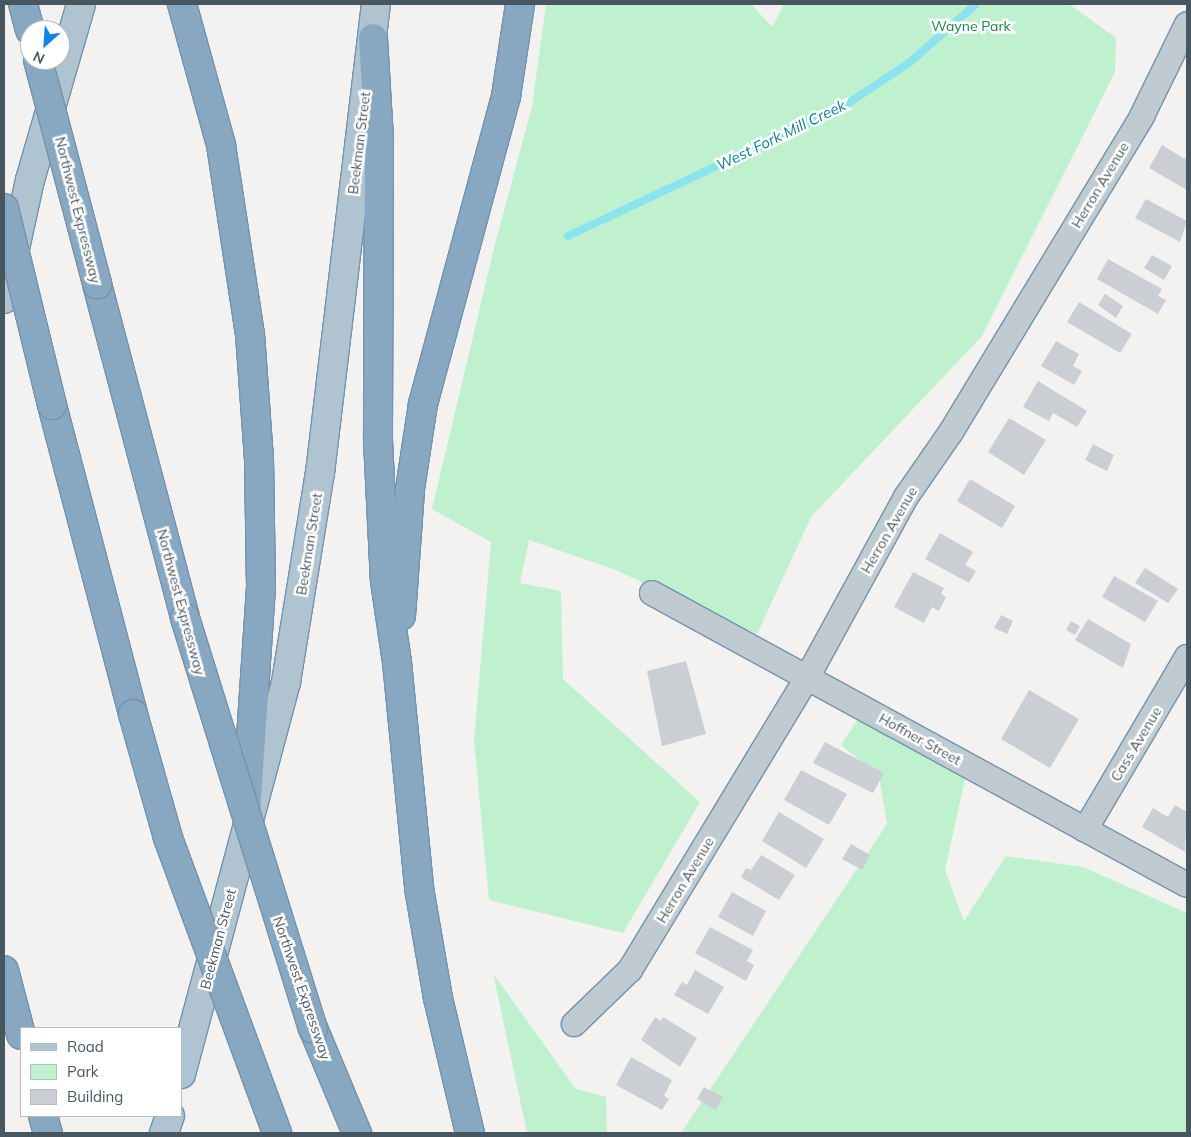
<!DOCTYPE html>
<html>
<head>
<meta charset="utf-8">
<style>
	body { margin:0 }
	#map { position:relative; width:1191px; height:1137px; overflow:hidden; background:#f4f1f1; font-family:Mulish,sans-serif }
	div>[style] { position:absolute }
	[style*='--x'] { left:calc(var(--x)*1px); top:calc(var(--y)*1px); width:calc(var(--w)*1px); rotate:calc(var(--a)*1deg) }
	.green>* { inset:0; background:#bff1cf }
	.stream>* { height:8px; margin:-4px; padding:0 4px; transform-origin:4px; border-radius:4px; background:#8be3f0 }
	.building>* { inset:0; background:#cbcfd4 }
	.roads { filter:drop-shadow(1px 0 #7393ad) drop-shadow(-1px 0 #7393ad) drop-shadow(0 1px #7393ad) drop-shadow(0 -1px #7393ad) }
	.street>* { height:24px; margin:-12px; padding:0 12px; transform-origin:12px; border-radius:12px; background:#bfcad1 }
	.primary>* { height:28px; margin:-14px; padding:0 14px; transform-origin:14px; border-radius:14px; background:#b0c3d0 }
	.highway>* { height:28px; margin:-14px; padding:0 14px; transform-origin:14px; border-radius:14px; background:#88a8c1 }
	.bridges { filter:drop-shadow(1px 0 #7393ad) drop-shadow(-1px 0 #7393ad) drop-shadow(0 1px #7393ad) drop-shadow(0 -1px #7393ad) }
	.highway-bridge>* { height:28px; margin:-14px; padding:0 14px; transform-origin:14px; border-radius:14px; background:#88a8c1 }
	span { translate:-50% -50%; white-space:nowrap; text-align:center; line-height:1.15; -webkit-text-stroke:5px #fff; paint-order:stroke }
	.park-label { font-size:14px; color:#148644 }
	.street-label { font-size:14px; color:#485660 }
	.water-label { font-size:15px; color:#098193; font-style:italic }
	.frame { position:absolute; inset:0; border:5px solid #485660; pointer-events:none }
	.legend { position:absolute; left:20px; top:1027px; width:162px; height:90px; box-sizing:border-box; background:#fff; border:1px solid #b6bbbf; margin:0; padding:6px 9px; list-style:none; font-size:15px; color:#485660 }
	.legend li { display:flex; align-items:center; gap:10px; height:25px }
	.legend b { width:25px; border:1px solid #b6bbbf }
	.north { position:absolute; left:20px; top:20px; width:50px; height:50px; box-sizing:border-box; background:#fff; border:1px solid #b6bbbf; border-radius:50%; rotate:206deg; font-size:14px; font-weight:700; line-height:20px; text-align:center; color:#485660 }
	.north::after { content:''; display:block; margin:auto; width:18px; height:22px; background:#1383ec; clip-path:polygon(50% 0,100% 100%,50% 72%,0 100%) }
</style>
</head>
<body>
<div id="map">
	<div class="green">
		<div style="clip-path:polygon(546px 4px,751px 4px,772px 27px,784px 4px,1069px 4px,1116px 38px,1115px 72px,982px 336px,811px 517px,757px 634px,613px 569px,529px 540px,520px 583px,561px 591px,563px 679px,700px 802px,623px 933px,489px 900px,474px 740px,491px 542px,432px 509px,495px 244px,532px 107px)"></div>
		<div style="clip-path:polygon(858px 719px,965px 779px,945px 870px,964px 921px,1006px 856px,1083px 867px,1187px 913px,1187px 1133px,681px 1133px,887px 824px,879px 776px,841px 745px)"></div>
		<div style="clip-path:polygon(493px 973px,576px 1089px,606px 1097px,607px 1133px,527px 1133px)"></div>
	</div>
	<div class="stream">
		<div style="--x:568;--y:236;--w:305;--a:-25.2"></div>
		<div style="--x:844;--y:106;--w:78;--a:-33.5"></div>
		<div style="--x:909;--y:63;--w:89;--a:-41.4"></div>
	</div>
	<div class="building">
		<div style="clip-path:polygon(1162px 145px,1185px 159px,1187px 155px,1187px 190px,1149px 168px)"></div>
		<div style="clip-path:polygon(1146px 199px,1187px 221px,1180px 242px,1135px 218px)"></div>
		<div style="clip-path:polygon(1152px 255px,1172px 266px,1164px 280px,1144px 268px)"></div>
		<div style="clip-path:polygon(1108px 259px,1162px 289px,1158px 296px,1166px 300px,1158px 314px,1097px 279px)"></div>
		<div style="clip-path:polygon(1105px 294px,1123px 306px,1116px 318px,1098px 305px)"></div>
		<div style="clip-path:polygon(1079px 302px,1132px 334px,1120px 353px,1067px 322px)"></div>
		<div style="clip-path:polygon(1056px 341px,1079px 354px,1073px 366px,1082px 371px,1074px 385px,1041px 366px)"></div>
		<div style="clip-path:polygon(1038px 381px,1087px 411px,1077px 427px,1053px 413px,1049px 421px,1023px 407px)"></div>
		<div style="clip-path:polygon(1009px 418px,1046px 440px,1024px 475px,988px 452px)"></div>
		<div style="clip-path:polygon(1093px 444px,1114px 455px,1107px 471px,1085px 460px)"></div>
		<div style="clip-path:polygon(970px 479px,1015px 506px,1002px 528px,957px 501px)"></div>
		<div style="clip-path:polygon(940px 533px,973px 552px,965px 565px,976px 571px,969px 583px,925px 559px)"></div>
		<div style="clip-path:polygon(1145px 568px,1178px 589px,1168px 603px,1135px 583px)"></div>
		<div style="clip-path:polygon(913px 572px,944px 588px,941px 594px,946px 597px,939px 611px,932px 607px,924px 623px,894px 607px)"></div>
		<div style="clip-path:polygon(1114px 576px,1158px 601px,1145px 622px,1102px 597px)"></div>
		<div style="clip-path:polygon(1001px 615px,1013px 621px,1007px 634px,994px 628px)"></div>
		<div style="clip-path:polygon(1088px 619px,1131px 644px,1123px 668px,1075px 640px)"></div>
		<div style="clip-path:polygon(1071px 621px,1080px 626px,1075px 635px,1066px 630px)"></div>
		<div style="clip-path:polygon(686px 661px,706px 734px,662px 746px,647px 671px)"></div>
		<div style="clip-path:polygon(1029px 690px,1079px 719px,1050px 768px,1001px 739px)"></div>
		<div style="clip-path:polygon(825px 742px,884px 773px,873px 793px,813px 763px)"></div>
		<div style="clip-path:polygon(801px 770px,847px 794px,829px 825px,784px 800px)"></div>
		<div style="clip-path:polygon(1175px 805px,1187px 812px,1185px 852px,1142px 827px,1153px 808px,1168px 817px)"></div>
		<div style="clip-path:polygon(779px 812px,824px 839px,806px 868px,762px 841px)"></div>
		<div style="clip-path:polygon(851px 844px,870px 855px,862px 870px,842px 859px)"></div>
		<div style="clip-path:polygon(761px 855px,795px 875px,779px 900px,741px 877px,746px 868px,751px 870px)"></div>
		<div style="clip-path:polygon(732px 892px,766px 911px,753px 936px,718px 917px)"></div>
		<div style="clip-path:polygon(710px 927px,753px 950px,747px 961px,754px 965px,746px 981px,695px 953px)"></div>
		<div style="clip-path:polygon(695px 970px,724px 987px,708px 1014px,674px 995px,682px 982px,687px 985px)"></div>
		<div style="clip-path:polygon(655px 1017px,661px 1021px,663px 1017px,697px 1038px,680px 1067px,641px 1040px)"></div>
		<div style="clip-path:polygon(631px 1057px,672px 1080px,664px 1096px,669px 1099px,662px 1110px,616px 1085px)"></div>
		<div style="clip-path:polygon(704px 1087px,723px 1097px,716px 1110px,697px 1099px)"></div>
	</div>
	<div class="roads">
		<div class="street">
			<div style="--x:652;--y:593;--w:609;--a:28.63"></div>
			<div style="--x:1085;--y:830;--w:201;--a:-59.5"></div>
			<div style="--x:574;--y:1024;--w:78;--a:-44"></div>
			<div style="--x:630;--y:970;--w:344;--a:-58.8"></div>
			<div style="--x:808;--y:676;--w:204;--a:-61.3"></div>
			<div style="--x:906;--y:497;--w:79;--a:-55.3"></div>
			<div style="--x:951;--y:432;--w:369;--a:-58.8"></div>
			<div style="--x:1142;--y:116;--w:102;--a:-63.9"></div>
		</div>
		<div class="primary">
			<div style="--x:4;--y:299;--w:122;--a:-77.7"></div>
			<div style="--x:30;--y:180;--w:183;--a:-73.8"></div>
			<div style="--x:181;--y:1074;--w:406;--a:-75"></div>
			<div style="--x:286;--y:682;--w:212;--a:-80.8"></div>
			<div style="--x:320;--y:473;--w:472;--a:-83.2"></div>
			<div style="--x:164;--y:1133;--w:18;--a:-71"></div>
		</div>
		<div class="highway">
			<div style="--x:23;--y:4;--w:27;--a:75"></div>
			<div style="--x:182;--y:4;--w:146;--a:74.5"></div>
			<div style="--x:221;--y:145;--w:191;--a:81.3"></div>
			<div style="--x:250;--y:334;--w:125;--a:85.9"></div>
			<div style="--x:259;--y:459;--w:128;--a:89.1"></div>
			<div style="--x:261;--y:587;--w:225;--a:93.8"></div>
			<div style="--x:373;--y:38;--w:101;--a:86.6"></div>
			<div style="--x:379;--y:139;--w:301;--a:90.2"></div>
			<div style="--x:378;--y:440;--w:141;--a:87.2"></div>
			<div style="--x:385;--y:581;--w:82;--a:81.6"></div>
			<div style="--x:397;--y:662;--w:227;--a:84.4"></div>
			<div style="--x:419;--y:888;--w:112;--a:80.2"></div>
			<div style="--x:438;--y:998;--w:139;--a:76.7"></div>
			<div style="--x:97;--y:284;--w:345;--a:75.2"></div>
			<div style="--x:52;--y:405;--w:319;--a:75.3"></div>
			<div style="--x:401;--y:616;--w:127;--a:-85.9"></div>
			<div style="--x:410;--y:489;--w:86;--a:-81.3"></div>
			<div style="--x:423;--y:404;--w:319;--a:-74.9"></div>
			<div style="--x:506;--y:96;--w:93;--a:-81.3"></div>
			<div style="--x:4;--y:970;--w:67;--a:75.3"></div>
			<div style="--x:313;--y:1028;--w:114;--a:67.3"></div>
			<div style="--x:43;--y:1116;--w:18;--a:74"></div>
		</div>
	</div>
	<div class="bridges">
		<div class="highway-bridge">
			<div style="--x:38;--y:60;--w:232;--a:75.2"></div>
			<div style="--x:4;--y:208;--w:203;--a:76.3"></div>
			<div style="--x:185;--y:618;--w:430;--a:72.7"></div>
			<div style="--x:133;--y:714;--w:129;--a:74.2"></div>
			<div style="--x:168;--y:838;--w:314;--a:69.7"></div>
		</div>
	</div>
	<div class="park-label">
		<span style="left:971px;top:26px">Wayne Park</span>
	</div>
	<div class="street-label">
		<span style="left:359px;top:143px;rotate:-83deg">Beekman Street</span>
		<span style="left:1100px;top:185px;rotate:-59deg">Herron Avenue</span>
		<span style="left:78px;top:210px;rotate:76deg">Northwest Expressway</span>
		<span style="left:889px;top:530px;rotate:-60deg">Herron Avenue</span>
		<span style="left:309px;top:544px;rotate:-81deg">Beekman Street</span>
		<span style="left:181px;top:602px;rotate:75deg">Northwest Expressway</span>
		<span style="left:920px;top:739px;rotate:29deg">Hoffner Street</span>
		<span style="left:1136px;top:744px;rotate:-59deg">Cass Avenue</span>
		<span style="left:685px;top:880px;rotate:-59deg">Herron Avenue</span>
		<span style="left:218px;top:939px;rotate:-75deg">Beekman Street</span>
		<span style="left:302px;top:988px;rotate:71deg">Northwest Expressway</span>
	</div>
	<div class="water-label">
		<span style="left:781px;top:135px;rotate:-26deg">West Fork Mill Creek</span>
	</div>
	<div class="frame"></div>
	<ul class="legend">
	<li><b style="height:6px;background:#b0c3d0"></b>Road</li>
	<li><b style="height:14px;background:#bff1cf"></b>Park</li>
	<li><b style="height:14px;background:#cbcfd4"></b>Building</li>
	</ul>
	<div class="north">N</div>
</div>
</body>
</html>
